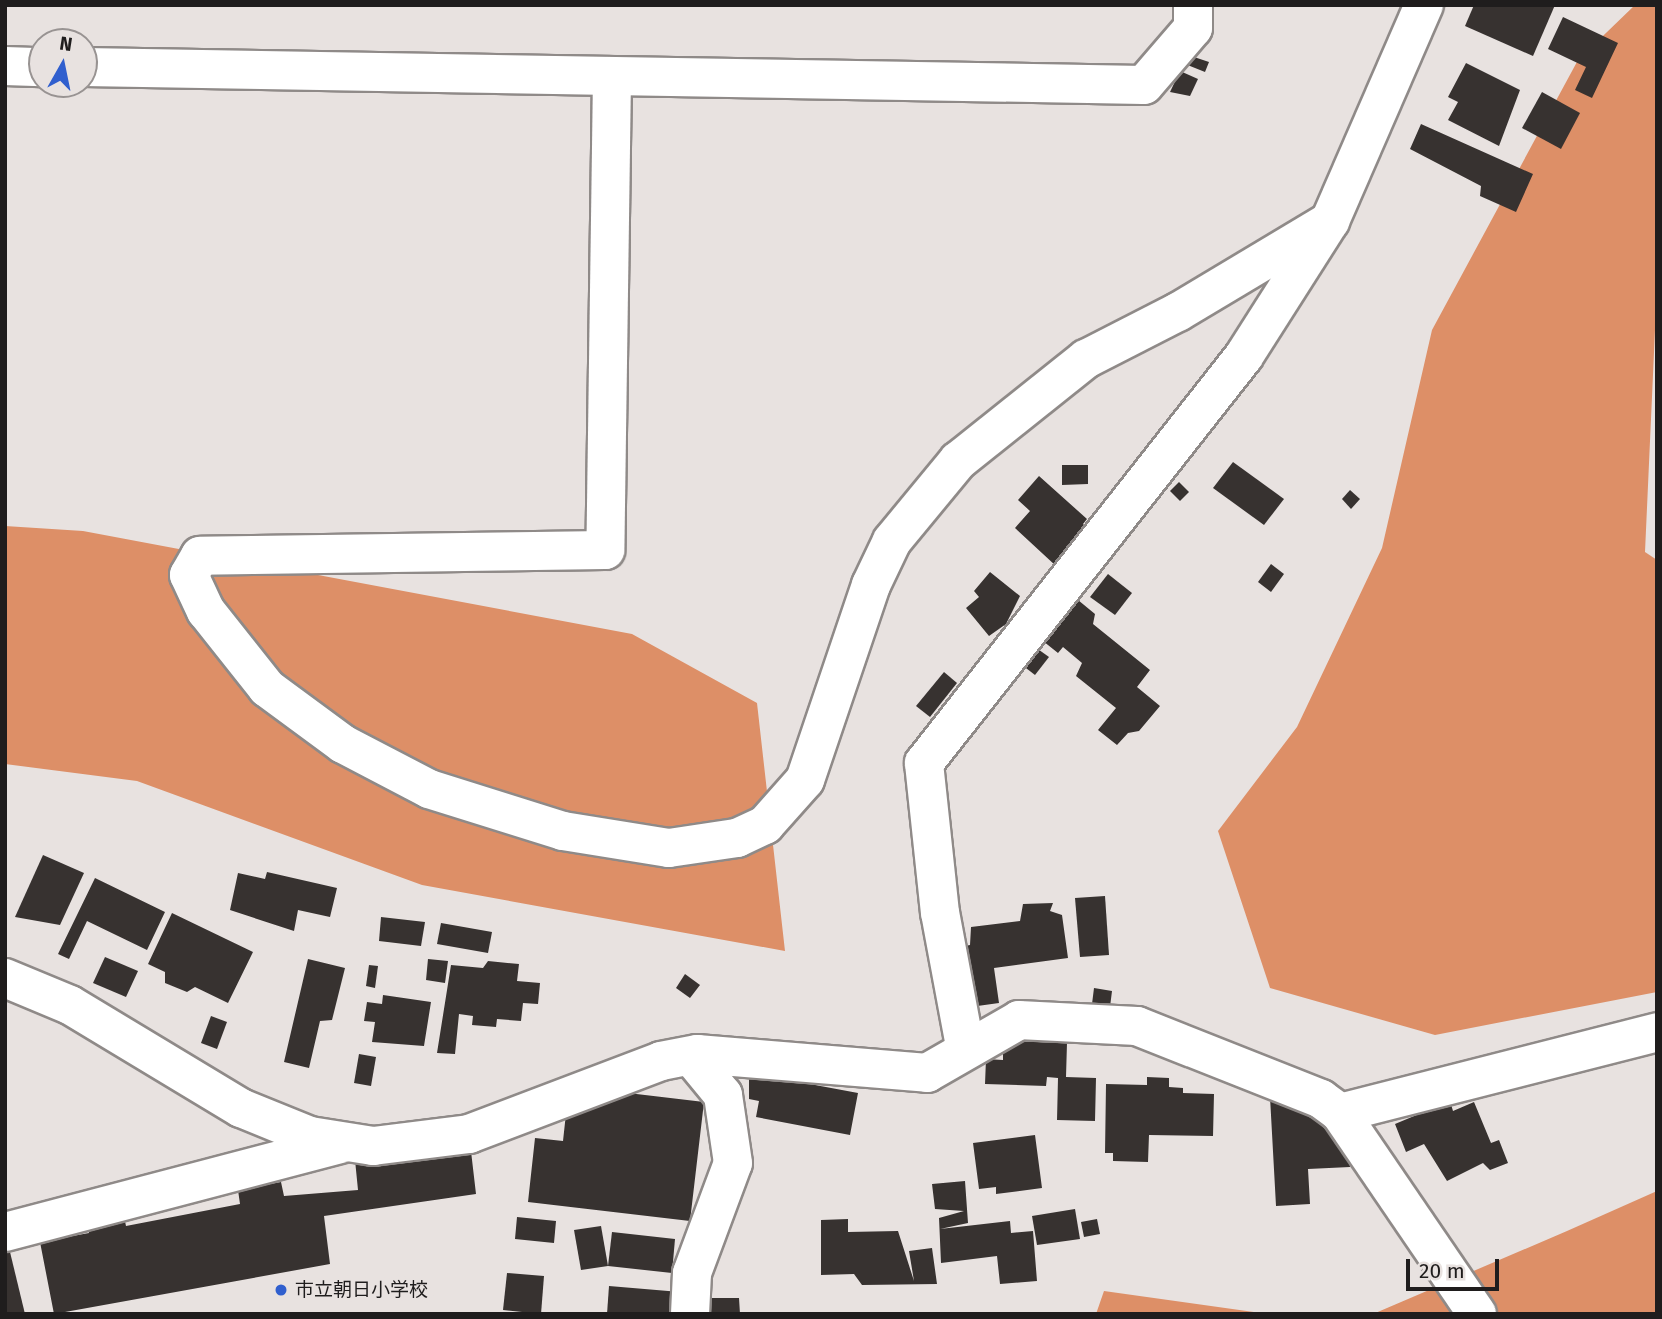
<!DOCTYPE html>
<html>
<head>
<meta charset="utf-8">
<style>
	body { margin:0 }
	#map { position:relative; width:1662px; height:1319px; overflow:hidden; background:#e8e2e0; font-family:"Fira Sans","Noto Sans JP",sans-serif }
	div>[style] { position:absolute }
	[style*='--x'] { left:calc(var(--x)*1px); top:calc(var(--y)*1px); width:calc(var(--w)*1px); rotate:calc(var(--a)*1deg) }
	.forest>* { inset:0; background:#dd8f67 }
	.building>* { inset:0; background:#373230 }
	.roads { filter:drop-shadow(2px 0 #8f8a88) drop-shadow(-2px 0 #8f8a88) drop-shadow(0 2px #8f8a88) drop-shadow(0 -2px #8f8a88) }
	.minor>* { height:38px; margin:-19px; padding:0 19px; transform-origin:19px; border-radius:19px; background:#fff }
	.dots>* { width:19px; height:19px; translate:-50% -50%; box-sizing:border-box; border:4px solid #e8e2e0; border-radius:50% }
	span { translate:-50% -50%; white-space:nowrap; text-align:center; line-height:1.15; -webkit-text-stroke:7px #e8e2e0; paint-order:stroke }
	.poi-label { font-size:19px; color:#1f1d1d }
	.left { translate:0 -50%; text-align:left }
	.frame { position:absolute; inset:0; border:7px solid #1f1d1d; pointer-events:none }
	.north { position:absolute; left:28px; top:28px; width:70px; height:70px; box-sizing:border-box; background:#e8e2e0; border:2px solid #989392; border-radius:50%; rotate:9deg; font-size:19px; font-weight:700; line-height:28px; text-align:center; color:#1f1d1d }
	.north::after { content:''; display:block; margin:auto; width:24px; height:32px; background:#305fce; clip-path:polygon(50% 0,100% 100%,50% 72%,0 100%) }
	.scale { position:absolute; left:1406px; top:1259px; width:93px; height:32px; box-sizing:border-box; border:4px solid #1f1d1d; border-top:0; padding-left:9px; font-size:21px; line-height:24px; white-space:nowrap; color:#1f1d1d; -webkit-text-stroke:5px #e8e2e0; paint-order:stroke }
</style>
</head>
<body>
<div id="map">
	<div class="forest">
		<div style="clip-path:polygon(1635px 5px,1657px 5px,1657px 286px,1645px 552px,1657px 560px,1657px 992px,1435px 1035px,1270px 988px,1218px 831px,1297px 727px,1382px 548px,1432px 330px,1578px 60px)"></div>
		<div style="clip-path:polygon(5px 526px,83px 531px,632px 634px,757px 703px,785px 951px,422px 885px,137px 781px,5px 764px)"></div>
		<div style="clip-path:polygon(1657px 1191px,1657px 1314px,1373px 1314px,1567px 1231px)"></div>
		<div style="clip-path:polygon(1104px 1291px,1268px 1314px,1096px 1314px)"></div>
	</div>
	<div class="building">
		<div style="clip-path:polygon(1474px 5px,1555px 5px,1533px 56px,1465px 26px)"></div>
		<div style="clip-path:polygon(1563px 17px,1618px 43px,1592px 98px,1575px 90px,1586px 67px,1548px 49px)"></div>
		<div style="clip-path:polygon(1188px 55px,1209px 62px,1205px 72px,1185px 64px)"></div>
		<div style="clip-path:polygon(1466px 63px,1520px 90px,1499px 146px,1448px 120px,1458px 102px,1448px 97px)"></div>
		<div style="clip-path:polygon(1180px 71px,1198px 79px,1190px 96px,1170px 92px)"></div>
		<div style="clip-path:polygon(1542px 92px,1580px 113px,1561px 149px,1522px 128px)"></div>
		<div style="clip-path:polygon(1421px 124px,1533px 174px,1516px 212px,1480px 196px,1481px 186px,1410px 149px)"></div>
		<div style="clip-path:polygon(1233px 462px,1284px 499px,1264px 525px,1213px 488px)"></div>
		<div style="clip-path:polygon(1062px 465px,1088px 465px,1088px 484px,1062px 485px)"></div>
		<div style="clip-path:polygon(1039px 476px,1087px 519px,1083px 524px,1089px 530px,1056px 566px,1015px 528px,1030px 511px,1018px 500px)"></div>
		<div style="clip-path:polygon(1179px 482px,1189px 492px,1180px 501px,1170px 491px)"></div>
		<div style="clip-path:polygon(1350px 490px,1360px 499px,1351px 509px,1342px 499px)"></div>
		<div style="clip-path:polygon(1271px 564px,1284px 574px,1271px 592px,1258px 582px)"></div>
		<div style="clip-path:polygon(990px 572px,1020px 596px,1006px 624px,989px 636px,966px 608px,979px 597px,974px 591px)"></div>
		<div style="clip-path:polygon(1108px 574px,1132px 593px,1115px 615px,1090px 597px)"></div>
		<div style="clip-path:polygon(1078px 600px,1095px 614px,1093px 624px,1150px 670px,1137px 687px,1160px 706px,1139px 731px,1128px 733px,1117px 745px,1098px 730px,1116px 708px,1076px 676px,1082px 663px,1063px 647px,1058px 653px,1043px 641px)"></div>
		<div style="clip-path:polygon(1035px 647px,1049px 657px,1035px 675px,1022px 665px)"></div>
		<div style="clip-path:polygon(944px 672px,957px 683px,930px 717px,916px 706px)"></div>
		<div style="clip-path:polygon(43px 855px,84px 873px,60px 925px,15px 917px)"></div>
		<div style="clip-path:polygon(267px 872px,337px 888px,330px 917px,298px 910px,294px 931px,230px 910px,238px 873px,265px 879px)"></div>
		<div style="clip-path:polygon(95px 878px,165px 912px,147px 950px,87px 921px,69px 959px,58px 954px)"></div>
		<div style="clip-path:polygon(1105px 896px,1109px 955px,1080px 957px,1075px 898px)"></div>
		<div style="clip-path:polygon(1053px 903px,1050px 911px,1062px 915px,1068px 958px,994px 968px,999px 1003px,963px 1008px,955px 948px,970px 945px,971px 927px,1020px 921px,1023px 904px)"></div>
		<div style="clip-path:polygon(172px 913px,253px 952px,228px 1003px,195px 987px,187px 992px,165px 983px,165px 972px,148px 964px)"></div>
		<div style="clip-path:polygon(381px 917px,425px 922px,421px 946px,379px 941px)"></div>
		<div style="clip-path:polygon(441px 923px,492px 932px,488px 953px,437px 944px)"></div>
		<div style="clip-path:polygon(105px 957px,138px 971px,126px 997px,93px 983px)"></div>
		<div style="clip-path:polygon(308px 959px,345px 968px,332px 1020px,320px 1021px,309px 1068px,284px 1062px)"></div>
		<div style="clip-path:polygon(428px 959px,448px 961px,445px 983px,426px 980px)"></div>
		<div style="clip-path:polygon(488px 961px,519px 964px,517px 981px,540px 983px,538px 1004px,523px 1003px,521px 1021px,497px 1019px,496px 1027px,472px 1025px,473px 1016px,459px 1014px,455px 1054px,437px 1053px,451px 965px,483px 968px)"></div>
		<div style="clip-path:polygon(369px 965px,378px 966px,375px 988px,366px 986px)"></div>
		<div style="clip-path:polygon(685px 974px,700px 985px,690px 998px,676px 988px)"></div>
		<div style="clip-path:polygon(1094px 988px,1112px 991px,1110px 1007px,1092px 1004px)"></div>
		<div style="clip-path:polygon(383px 995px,431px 1002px,424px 1046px,372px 1042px,375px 1022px,364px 1021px,367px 1002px,382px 1004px)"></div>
		<div style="clip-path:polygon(211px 1016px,227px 1022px,217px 1049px,201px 1043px)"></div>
		<div style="clip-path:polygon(1003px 1041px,1067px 1043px,1066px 1077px,1096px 1078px,1095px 1121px,1057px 1120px,1058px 1078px,1047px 1077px,1046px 1086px,985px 1084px,986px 1059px,1003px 1060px)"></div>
		<div style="clip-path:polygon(359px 1054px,376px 1057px,371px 1086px,354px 1083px)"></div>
		<div style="clip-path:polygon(793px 1073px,799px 1082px,858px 1093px,850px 1135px,756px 1117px,759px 1101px,749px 1099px,749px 1074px)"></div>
		<div style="clip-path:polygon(1147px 1077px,1169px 1078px,1169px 1087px,1183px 1088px,1183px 1093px,1214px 1094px,1213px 1136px,1149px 1135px,1148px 1162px,1113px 1161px,1113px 1153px,1105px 1153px,1106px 1084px,1147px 1085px)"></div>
		<div style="clip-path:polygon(569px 1086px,704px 1102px,690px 1221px,528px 1202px,535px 1138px,563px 1141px)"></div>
		<div style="clip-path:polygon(1270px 1097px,1307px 1107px,1307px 1115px,1327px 1114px,1348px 1135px,1350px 1167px,1308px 1169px,1310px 1204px,1276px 1206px)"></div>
		<div style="clip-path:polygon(1450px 1101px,1453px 1111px,1474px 1102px,1491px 1143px,1499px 1140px,1508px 1163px,1490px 1170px,1483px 1163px,1447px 1181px,1424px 1144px,1406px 1152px,1395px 1124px)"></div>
		<div style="clip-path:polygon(469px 1134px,476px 1194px,324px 1216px,330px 1264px,54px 1314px,40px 1242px,89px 1233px,86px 1219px,123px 1212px,126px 1226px,240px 1204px,238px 1190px,281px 1182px,284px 1196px,358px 1190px,353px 1140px)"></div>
		<div style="clip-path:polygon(1035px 1135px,1042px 1188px,996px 1194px,996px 1187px,979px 1189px,973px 1143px)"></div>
		<div style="clip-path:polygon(965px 1181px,968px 1223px,940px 1229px,1010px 1221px,1011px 1233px,1033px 1231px,1037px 1281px,1000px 1284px,997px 1256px,941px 1263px,939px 1218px,964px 1211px,935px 1209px,932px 1184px)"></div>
		<div style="clip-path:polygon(1075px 1209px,1080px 1239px,1037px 1245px,1032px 1216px)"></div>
		<div style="clip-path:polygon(517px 1217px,556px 1221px,554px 1243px,515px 1239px)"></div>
		<div style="clip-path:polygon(848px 1219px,848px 1232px,898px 1231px,914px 1281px,909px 1251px,932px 1248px,937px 1284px,862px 1285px,854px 1274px,821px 1275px,821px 1220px)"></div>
		<div style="clip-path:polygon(1097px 1219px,1100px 1234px,1084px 1237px,1081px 1222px)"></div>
		<div style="clip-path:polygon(601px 1226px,608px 1266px,581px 1270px,574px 1230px)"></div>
		<div style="clip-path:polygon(612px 1232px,675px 1239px,672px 1273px,608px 1266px)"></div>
		<div style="clip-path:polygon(10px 1252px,25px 1314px,5px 1314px,5px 1253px)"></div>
		<div style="clip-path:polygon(507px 1273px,544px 1276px,541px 1314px,503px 1310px)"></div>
		<div style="clip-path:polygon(609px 1286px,680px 1292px,678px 1314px,607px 1314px)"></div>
		<div style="clip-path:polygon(702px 1298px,739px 1298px,740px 1314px,702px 1314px)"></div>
	</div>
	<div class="roads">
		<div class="minor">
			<div style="--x:5;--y:66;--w:37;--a:2"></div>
			<div style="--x:84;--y:67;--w:1060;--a:0.97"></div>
			<div style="--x:1144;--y:85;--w:75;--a:-49.3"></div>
			<div style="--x:1193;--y:28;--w:23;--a:-90"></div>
			<div style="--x:612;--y:76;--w:474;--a:90.8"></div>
			<div style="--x:605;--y:550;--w:405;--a:179.2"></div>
			<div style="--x:200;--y:556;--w:22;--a:120"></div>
			<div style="--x:189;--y:575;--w:40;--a:65"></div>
			<div style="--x:206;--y:611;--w:98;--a:51.6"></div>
			<div style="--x:267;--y:688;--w:94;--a:36.4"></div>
			<div style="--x:343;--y:744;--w:97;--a:27.6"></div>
			<div style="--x:429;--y:789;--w:140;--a:17.4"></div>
			<div style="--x:563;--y:831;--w:107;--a:9.1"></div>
			<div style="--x:669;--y:848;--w:69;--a:-8.4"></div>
			<div style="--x:737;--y:838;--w:31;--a:-25"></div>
			<div style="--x:765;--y:825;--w:60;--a:-48.4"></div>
			<div style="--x:805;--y:780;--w:206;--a:-71.3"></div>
			<div style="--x:871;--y:585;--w:49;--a:-64.5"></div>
			<div style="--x:892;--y:541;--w:104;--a:-50.5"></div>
			<div style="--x:958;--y:461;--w:164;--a:-38.6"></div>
			<div style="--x:1086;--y:359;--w:103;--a:-27.1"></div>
			<div style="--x:1178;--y:312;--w:177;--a:-30.9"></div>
			<div style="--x:5;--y:978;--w:70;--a:22.6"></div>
			<div style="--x:70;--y:1005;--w:200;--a:31.1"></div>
			<div style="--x:241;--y:1108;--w:74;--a:22.1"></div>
			<div style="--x:310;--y:1136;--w:64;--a:9"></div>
			<div style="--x:373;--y:1146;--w:97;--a:-7.1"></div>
			<div style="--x:469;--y:1134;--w:205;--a:-20.8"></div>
			<div style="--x:661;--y:1061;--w:37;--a:-11"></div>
			<div style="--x:697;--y:1054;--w:231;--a:4.7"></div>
			<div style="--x:927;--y:1073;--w:106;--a:-29.9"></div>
			<div style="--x:1019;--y:1020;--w:118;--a:2.9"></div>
			<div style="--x:1137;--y:1026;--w:198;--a:21.6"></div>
			<div style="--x:1321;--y:1099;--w:24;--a:36"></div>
			<div style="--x:1340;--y:1113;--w:243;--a:55.7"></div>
			<div style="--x:965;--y:1046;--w:135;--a:-100.6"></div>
			<div style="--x:940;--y:913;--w:151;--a:-96.1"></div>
			<div style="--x:924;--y:763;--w:518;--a:-51.82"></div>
			<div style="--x:1244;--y:356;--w:160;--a:-57.5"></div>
			<div style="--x:1330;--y:221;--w:236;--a:-66.5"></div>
			<div style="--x:1340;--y:1113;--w:327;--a:-14.3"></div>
			<div style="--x:5;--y:1232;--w:346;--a:-14.7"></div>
			<div style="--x:690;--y:1314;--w:41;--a:-87.2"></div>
			<div style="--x:692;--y:1273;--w:117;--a:-69.6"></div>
			<div style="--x:733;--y:1163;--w:69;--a:-98.4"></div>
			<div style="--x:723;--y:1095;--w:50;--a:-129.4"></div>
		</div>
	</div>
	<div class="dots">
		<div style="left:281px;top:1290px;background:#305fce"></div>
	</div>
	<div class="poi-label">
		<span class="left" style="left:295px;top:1290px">市立朝日小学校</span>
	</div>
	<div class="frame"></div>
	<div class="north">N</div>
	<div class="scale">20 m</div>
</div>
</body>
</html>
